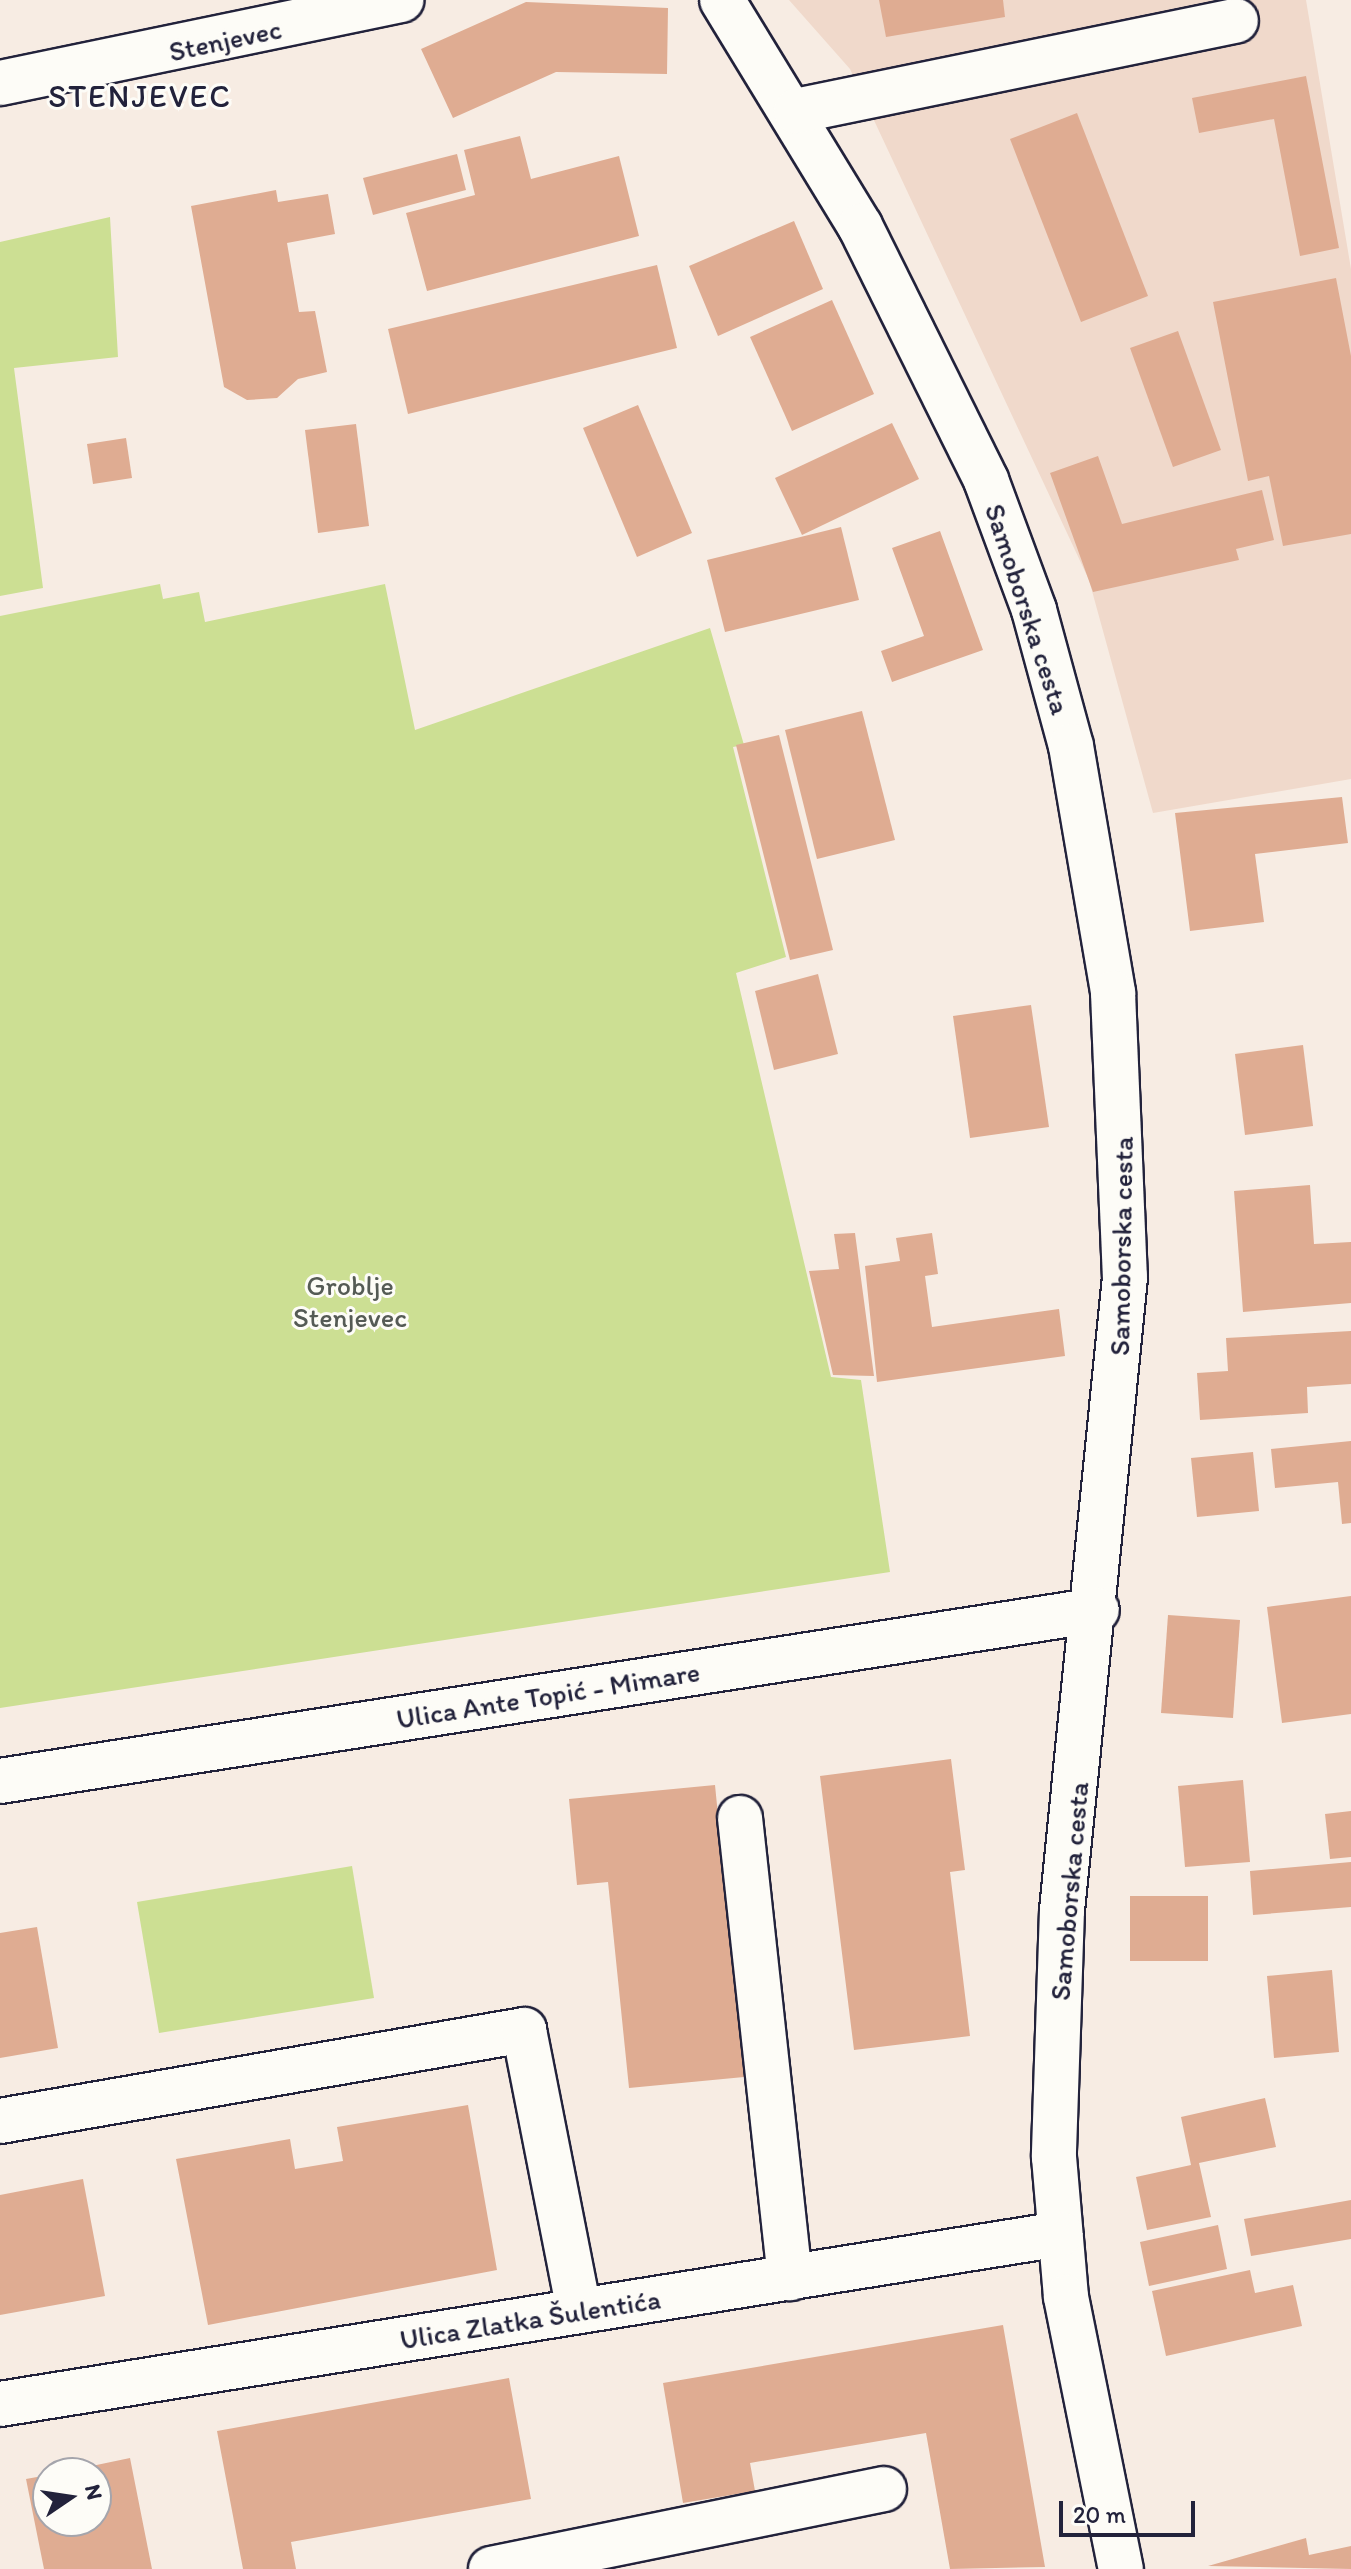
<!DOCTYPE html>
<html>
<head>
<meta charset="utf-8">
<style>
	body { margin:0 }
	#map { position:relative; width:1351px; height:2569px; overflow:hidden; background:#f7ece3; font-family:Itim,sans-serif }
	div>[style] { position:absolute }
	[style*='--x'] { left:calc(var(--x)*1px); top:calc(var(--y)*1px); width:calc(var(--w)*1px); rotate:calc(var(--a)*1deg) }
	.built>* { inset:0; background:#f0d9cb }
	.green>* { inset:0; background:#ccdf93 }
	.building>* { inset:0; background:#dfac92 }
	.roads { filter:drop-shadow(2px 0 #22223b) drop-shadow(-2px 0 #22223b) drop-shadow(0 2px #22223b) drop-shadow(0 -2px #22223b) }
	.minor>* { height:44px; margin:-22px; padding:0 22px; transform-origin:22px; border-radius:22px; background:#fdfcf7 }
	span { translate:-50% -50%; white-space:nowrap; text-align:center; line-height:1.15; -webkit-text-stroke:6px #fdfcf7; paint-order:stroke }
	.street-label { font-size:28px; color:#22223b }
	.park-label { font-size:28px; color:#555b55 }
	.quarter-label { font-size:32px; color:#22223b; letter-spacing:2px }
	.north { position:absolute; left:32px; top:2457px; width:80px; height:80px; box-sizing:border-box; background:#fdfcf7; border:2px solid #a5a5ac; border-radius:50%; rotate:77deg; font-size:22px; font-weight:700; line-height:32px; text-align:center; color:#22223b }
	.north::after { content:''; display:block; margin:auto; width:28px; height:36px; background:#22223b; clip-path:polygon(50% 0,100% 100%,50% 72%,0 100%) }
	.scale { position:absolute; left:1059px; top:2501px; width:136px; height:36px; box-sizing:border-box; border:4px solid #22223b; border-top:0; padding-left:10px; font-size:24px; line-height:28px; white-space:nowrap; color:#22223b; -webkit-text-stroke:6px #fdfcf7; paint-order:stroke }
</style>
</head>
<body>
<div id="map">
	<div class="built">
		<div style="clip-path:polygon(789px 0,1306px 0,1351px 269px,1351px 779px,1153px 813px,1089px 580px,850px 69px)"></div>
	</div>
	<div class="green">
		<div style="clip-path:polygon(110px 217px,118px 357px,14px 368px,43px 588px,0 596px,0 242px)"></div>
		<div style="clip-path:polygon(160px 584px,163px 599px,199px 592px,205px 622px,385px 584px,415px 730px,710px 628px,744px 745px,733px 747px,786px 957px,736px 973px,831px 1377px,861px 1380px,890px 1572px,0 1708px,0 616px)"></div>
		<div style="clip-path:polygon(352px 1866px,374px 1998px,159px 2033px,137px 1902px)"></div>
	</div>
	<div class="building">
		<div style="clip-path:polygon(879px 0,1003px 0,1005px 17px,886px 37px)"></div>
		<div style="clip-path:polygon(526px 2px,668px 8px,667px 74px,556px 72px,453px 118px,421px 49px)"></div>
		<div style="clip-path:polygon(1306px 76px,1339px 248px,1300px 256px,1274px 119px,1199px 133px,1192px 98px)"></div>
		<div style="clip-path:polygon(1077px 113px,1148px 296px,1081px 322px,1010px 139px)"></div>
		<div style="clip-path:polygon(520px 136px,531px 179px,619px 156px,639px 236px,427px 291px,406px 213px,475px 195px,464px 150px)"></div>
		<div style="clip-path:polygon(457px 154px,466px 190px,373px 215px,363px 178px)"></div>
		<div style="clip-path:polygon(276px 190px,278px 202px,328px 194px,335px 234px,287px 243px,299px 312px,315px 311px,327px 372px,298px 379px,277px 398px,247px 400px,224px 387px,191px 206px)"></div>
		<div style="clip-path:polygon(794px 221px,823px 289px,718px 336px,689px 266px)"></div>
		<div style="clip-path:polygon(657px 265px,677px 348px,408px 414px,388px 329px)"></div>
		<div style="clip-path:polygon(1336px 278px,1351px 356px,1351px 534px,1283px 546px,1269px 476px,1248px 481px,1213px 302px)"></div>
		<div style="clip-path:polygon(832px 300px,874px 394px,792px 431px,750px 337px)"></div>
		<div style="clip-path:polygon(1178px 331px,1221px 450px,1173px 467px,1130px 348px)"></div>
		<div style="clip-path:polygon(638px 405px,692px 533px,637px 557px,583px 428px)"></div>
		<div style="clip-path:polygon(892px 423px,919px 479px,802px 535px,775px 478px)"></div>
		<div style="clip-path:polygon(356px 424px,369px 526px,318px 533px,305px 430px)"></div>
		<div style="clip-path:polygon(126px 438px,132px 478px,93px 484px,87px 444px)"></div>
		<div style="clip-path:polygon(1098px 456px,1122px 524px,1262px 490px,1274px 540px,1236px 549px,1239px 560px,1093px 592px,1050px 473px)"></div>
		<div style="clip-path:polygon(841px 527px,859px 600px,725px 632px,707px 560px)"></div>
		<div style="clip-path:polygon(940px 531px,983px 650px,892px 682px,881px 651px,924px 636px,892px 548px)"></div>
		<div style="clip-path:polygon(862px 711px,895px 840px,817px 859px,785px 730px)"></div>
		<div style="clip-path:polygon(779px 735px,833px 950px,790px 960px,736px 745px)"></div>
		<div style="clip-path:polygon(1342px 797px,1348px 843px,1255px 854px,1264px 922px,1190px 931px,1175px 813px)"></div>
		<div style="clip-path:polygon(818px 974px,838px 1054px,774px 1070px,755px 991px)"></div>
		<div style="clip-path:polygon(1031px 1005px,1049px 1127px,970px 1138px,953px 1016px)"></div>
		<div style="clip-path:polygon(1303px 1045px,1313px 1126px,1245px 1135px,1235px 1054px)"></div>
		<div style="clip-path:polygon(1310px 1185px,1314px 1244px,1351px 1242px,1351px 1303px,1243px 1312px,1234px 1191px)"></div>
		<div style="clip-path:polygon(855px 1233px,862px 1286px,874px 1376px,833px 1375px,809px 1271px,839px 1269px,834px 1234px)"></div>
		<div style="clip-path:polygon(932px 1233px,938px 1274px,925px 1276px,932px 1327px,1059px 1309px,1065px 1356px,877px 1382px,865px 1266px,900px 1261px,896px 1238px)"></div>
		<div style="clip-path:polygon(1351px 1331px,1351px 1384px,1307px 1387px,1308px 1413px,1200px 1420px,1197px 1373px,1228px 1371px,1226px 1338px)"></div>
		<div style="clip-path:polygon(1351px 1441px,1351px 1523px,1342px 1524px,1338px 1482px,1275px 1488px,1271px 1449px)"></div>
		<div style="clip-path:polygon(1253px 1452px,1259px 1511px,1197px 1517px,1191px 1458px)"></div>
		<div style="clip-path:polygon(1351px 1596px,1351px 1714px,1282px 1723px,1267px 1607px)"></div>
		<div style="clip-path:polygon(1168px 1615px,1240px 1620px,1233px 1718px,1161px 1713px)"></div>
		<div style="clip-path:polygon(951px 1759px,965px 1870px,950px 1872px,970px 2036px,854px 2050px,820px 1776px)"></div>
		<div style="clip-path:polygon(1243px 1780px,1250px 1862px,1185px 1867px,1178px 1786px)"></div>
		<div style="clip-path:polygon(715px 1785px,744px 2077px,629px 2088px,608px 1882px,577px 1885px,569px 1799px)"></div>
		<div style="clip-path:polygon(1351px 1811px,1351px 1857px,1330px 1859px,1325px 1814px)"></div>
		<div style="clip-path:polygon(1351px 1862px,1351px 1907px,1253px 1915px,1250px 1871px)"></div>
		<div style="clip-path:polygon(1130px 1896px,1208px 1896px,1208px 1961px,1130px 1961px)"></div>
		<div style="clip-path:polygon(37px 1927px,58px 2048px,0 2058px,0 1933px)"></div>
		<div style="clip-path:polygon(1332px 1970px,1339px 2052px,1274px 2058px,1267px 1976px)"></div>
		<div style="clip-path:polygon(1265px 2098px,1276px 2147px,1199px 2163px,1211px 2217px,1147px 2230px,1136px 2177px,1191px 2165px,1181px 2117px)"></div>
		<div style="clip-path:polygon(468px 2105px,497px 2270px,208px 2325px,176px 2159px,290px 2139px,295px 2169px,343px 2161px,337px 2127px)"></div>
		<div style="clip-path:polygon(83px 2179px,105px 2296px,0 2315px,0 2195px)"></div>
		<div style="clip-path:polygon(1351px 2200px,1351px 2239px,1251px 2256px,1244px 2219px)"></div>
		<div style="clip-path:polygon(1218px 2225px,1227px 2269px,1149px 2286px,1140px 2242px)"></div>
		<div style="clip-path:polygon(1250px 2270px,1255px 2293px,1293px 2285px,1302px 2326px,1166px 2356px,1152px 2291px)"></div>
		<div style="clip-path:polygon(1003px 2325px,1045px 2567px,950px 2569px,926px 2433px,750px 2463px,755px 2491px,683px 2503px,663px 2383px)"></div>
		<div style="clip-path:polygon(509px 2378px,531px 2499px,291px 2542px,296px 2569px,243px 2569px,217px 2431px)"></div>
		<div style="clip-path:polygon(130px 2458px,152px 2569px,44px 2569px,26px 2479px,48px 2475px,48px 2521px,96px 2521px,96px 2473px,63px 2472px)"></div>
		<div style="clip-path:polygon(1306px 2538px,1309px 2555px,1351px 2546px,1351px 2569px,1208px 2566px)"></div>
	</div>
	<div class="roads">
		<div class="minor">
			<div style="--x:722;--y:0;--w:265;--a:58.6"></div>
			<div style="--x:860;--y:226;--w:284;--a:63.6"></div>
			<div style="--x:986;--y:480;--w:139;--a:69.7"></div>
			<div style="--x:1034;--y:610;--w:141;--a:74.8"></div>
			<div style="--x:1071;--y:746;--w:251;--a:80.3"></div>
			<div style="--x:1113;--y:993;--w:284;--a:87.6"></div>
			<div style="--x:1125;--y:1277;--w:636;--a:95.68"></div>
			<div style="--x:1062;--y:1910;--w:247;--a:91.9"></div>
			<div style="--x:1054;--y:2157;--w:141;--a:85.1"></div>
			<div style="--x:1066;--y:2297;--w:278;--a:78.6"></div>
			<div style="--x:0;--y:83;--w:410;--a:-11.7"></div>
			<div style="--x:796;--y:111;--w:449;--a:-11.6"></div>
			<div style="--x:0;--y:1781;--w:1110;--a:-8.86"></div>
			<div style="--x:740;--y:1818;--w:463;--a:83.8"></div>
			<div style="--x:0;--y:2121;--w:532;--a:-9.85"></div>
			<div style="--x:524;--y:2030;--w:286;--a:78.9"></div>
			<div style="--x:0;--y:2404;--w:1074;--a:-9.11"></div>
			<div style="--x:491;--y:2569;--w:401;--a:-11.5"></div>
		</div>
	</div>
	<div class="street-label">
		<span style="left:225px;top:40px;rotate:-12deg">Stenjevec</span>
		<span style="left:1028px;top:609px;rotate:72deg">Samoborska cesta</span>
		<span style="left:1121px;top:1246px;rotate:-89deg">Samoborska cesta</span>
		<span style="left:548px;top:1695px;rotate:-9deg">Ulica Ante Topić - Mimare</span>
		<span style="left:1069px;top:1891px;rotate:-85deg">Samoborska cesta</span>
		<span style="left:530px;top:2319px;rotate:-9deg">Ulica Zlatka Šulentića</span>
	</div>
	<div class="park-label">
		<span style="left:350px;top:1301px">Groblje<br>Stenjevec</span>
	</div>
	<div class="quarter-label">
		<span style="left:140px;top:96px">STENJEVEC</span>
	</div>
	<div class="north">N</div>
	<div class="scale">20 m</div>
</div>
</body>
</html>
